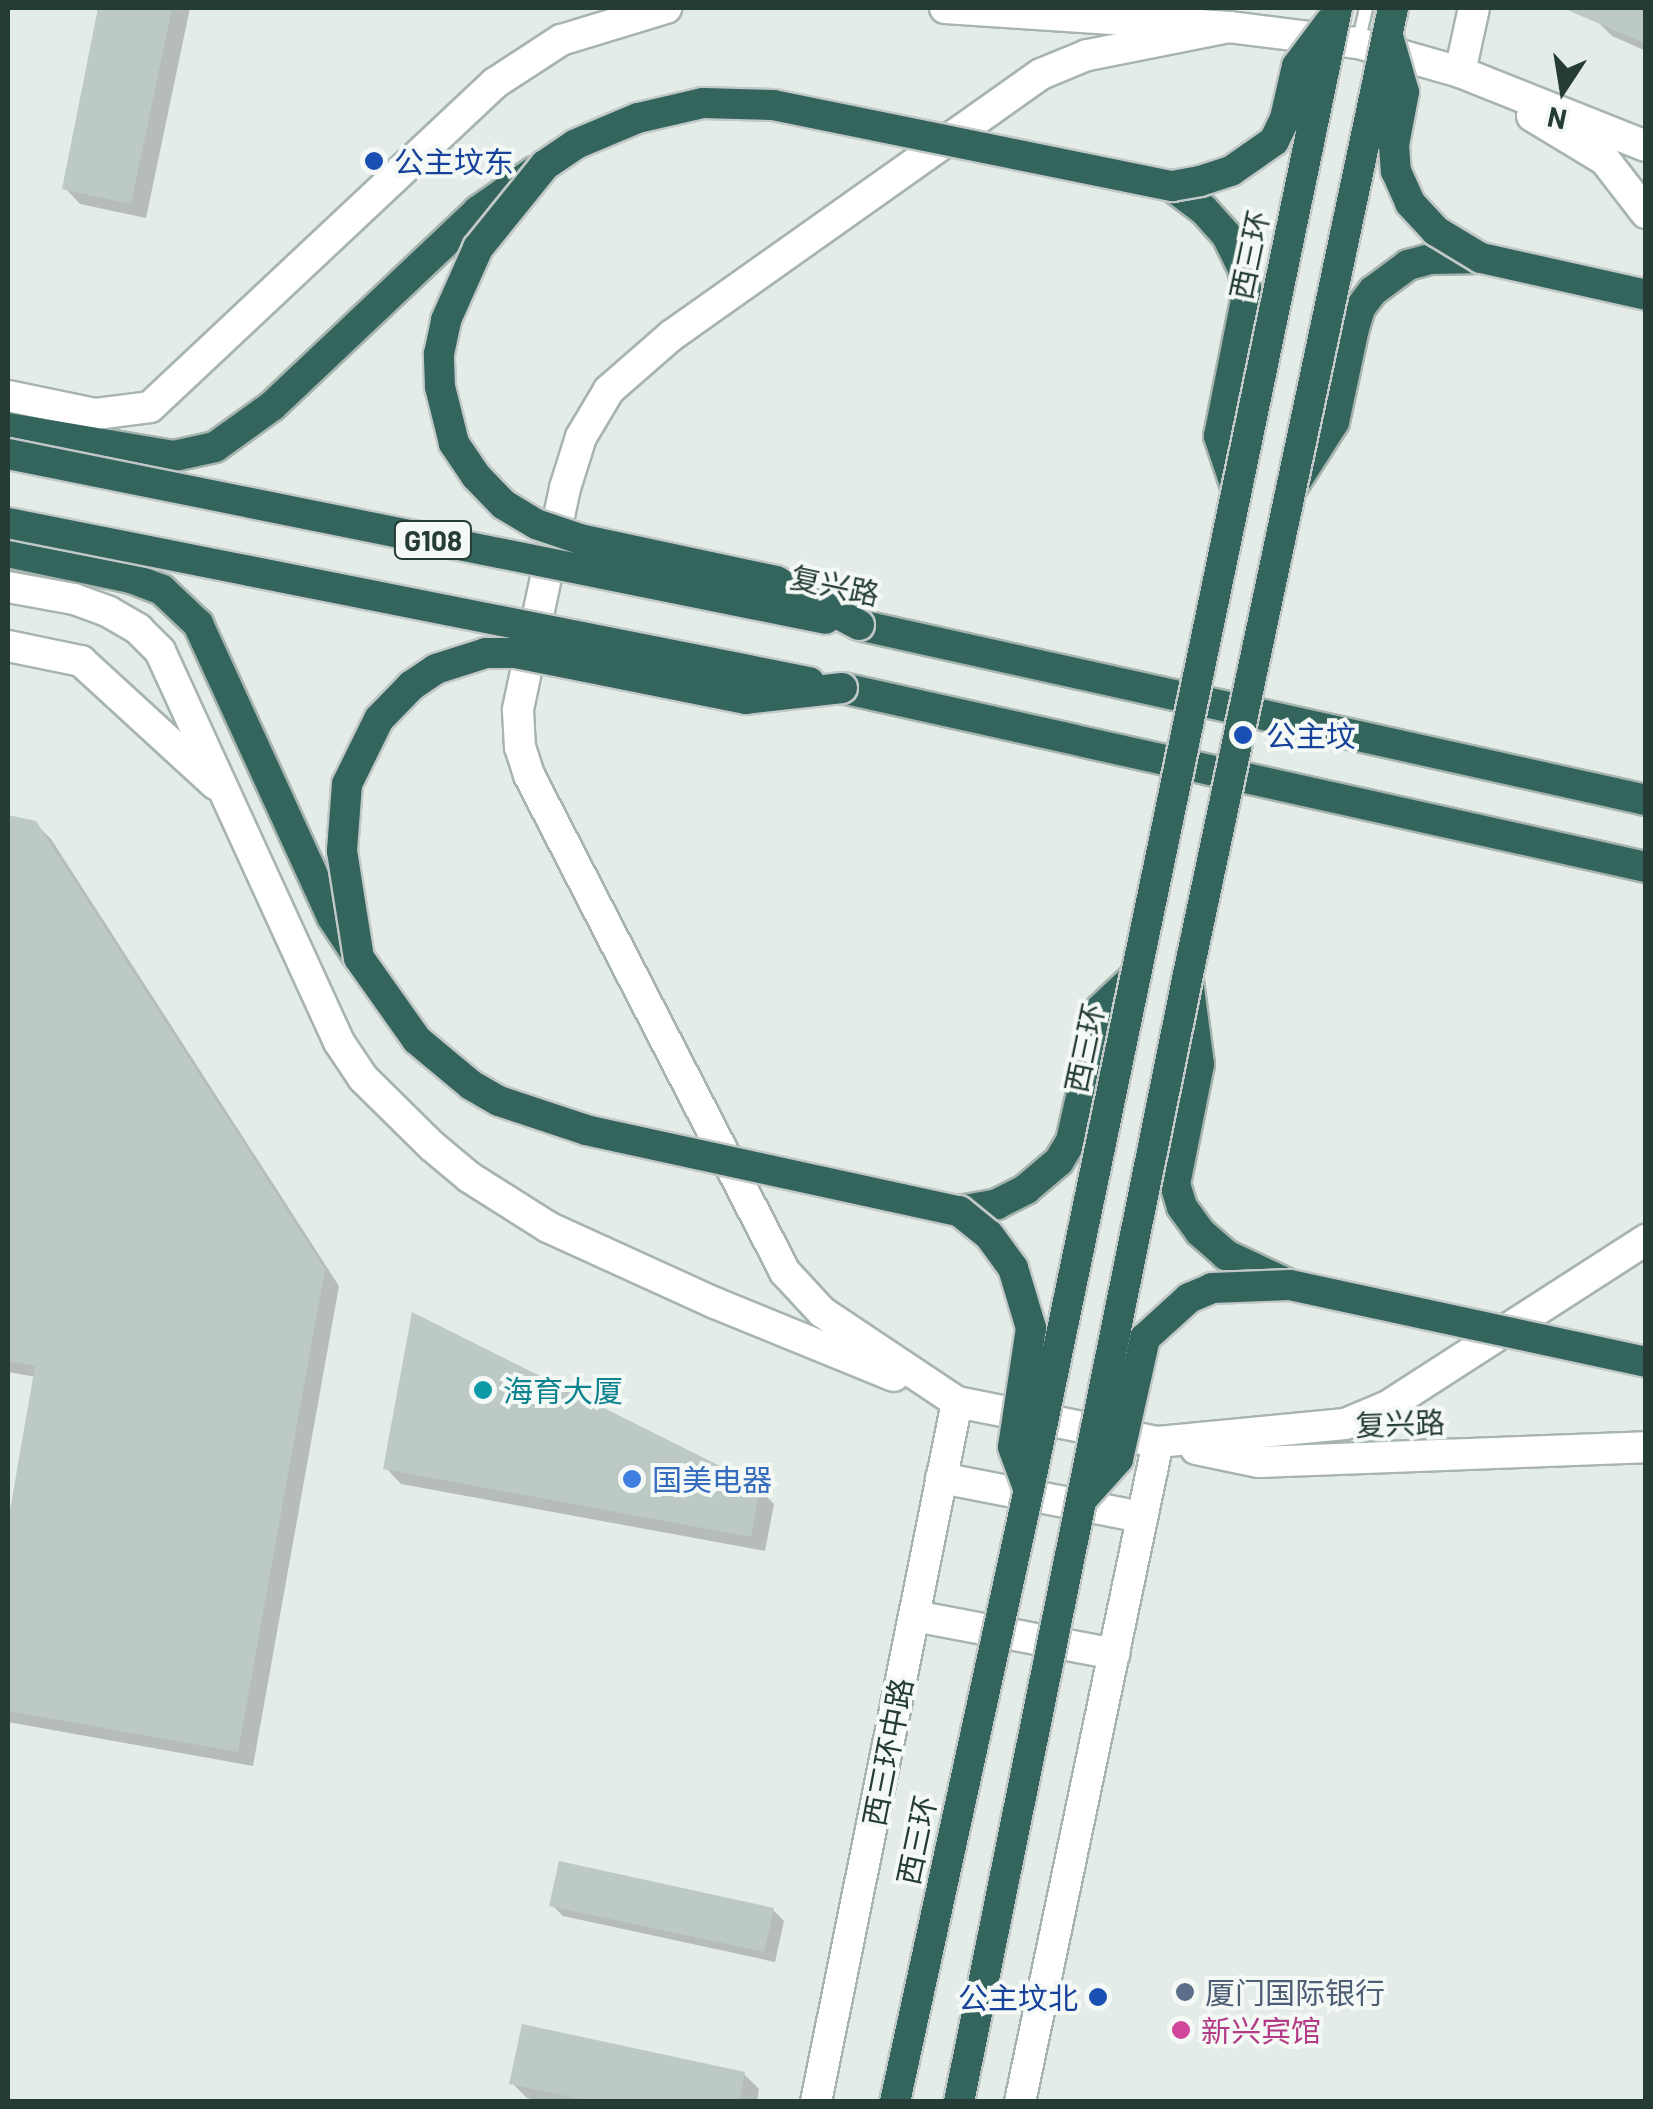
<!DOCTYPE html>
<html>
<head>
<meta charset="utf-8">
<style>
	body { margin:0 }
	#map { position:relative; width:1653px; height:2109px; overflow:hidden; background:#e4ece8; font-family:Barlow,"Noto Sans SC",sans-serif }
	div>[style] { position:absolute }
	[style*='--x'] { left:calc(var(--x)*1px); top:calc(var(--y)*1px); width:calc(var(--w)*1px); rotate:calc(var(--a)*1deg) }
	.shadow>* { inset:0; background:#0003 }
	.building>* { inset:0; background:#bcc9c4 }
	.roads { filter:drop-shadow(2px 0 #a7b4af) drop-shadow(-2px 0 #a7b4af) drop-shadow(0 2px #a7b4af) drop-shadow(0 -2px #a7b4af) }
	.lane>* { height:12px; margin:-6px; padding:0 6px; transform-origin:6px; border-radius:6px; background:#fff }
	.secondary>* { height:30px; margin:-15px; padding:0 15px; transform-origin:15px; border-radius:15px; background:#fff }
	.highway>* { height:30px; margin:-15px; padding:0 15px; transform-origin:15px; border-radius:15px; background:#33655c }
	.bridges { filter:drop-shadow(2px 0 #c2c8c7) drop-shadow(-2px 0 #c2c8c7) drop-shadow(0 2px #c2c8c7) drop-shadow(0 -2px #c2c8c7) }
	.highway-bridge>* { height:30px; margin:-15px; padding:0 15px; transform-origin:15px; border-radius:15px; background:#33655c }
	.dots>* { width:28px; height:28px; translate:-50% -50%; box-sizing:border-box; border:5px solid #f4f9f6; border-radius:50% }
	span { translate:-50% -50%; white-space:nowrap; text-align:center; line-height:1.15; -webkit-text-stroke:8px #f4f9f6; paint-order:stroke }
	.shield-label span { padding:2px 8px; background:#f4f9f6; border:2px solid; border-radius:8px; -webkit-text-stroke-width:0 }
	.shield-label { font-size:28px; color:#253c36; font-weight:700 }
	.transit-label { font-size:30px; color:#164399 }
	.left { translate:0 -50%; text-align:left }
	.right { translate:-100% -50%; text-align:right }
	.street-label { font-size:30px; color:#253c36 }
	.culture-label { font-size:30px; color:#0d838f }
	.shop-label { font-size:30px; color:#366cbe }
	.service-label { font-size:30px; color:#4e5e75 }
	.hotel-label { font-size:30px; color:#b23c85 }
	.frame { position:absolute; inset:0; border:10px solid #253c36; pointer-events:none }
	.north { position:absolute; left:1513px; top:40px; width:100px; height:100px; -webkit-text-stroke:8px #f4f9f6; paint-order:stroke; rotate:192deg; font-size:28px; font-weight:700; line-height:40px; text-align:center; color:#253c36 }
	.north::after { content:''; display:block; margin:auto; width:35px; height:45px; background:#253c36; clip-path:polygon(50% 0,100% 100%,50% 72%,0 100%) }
</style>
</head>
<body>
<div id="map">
	<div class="shadow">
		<div style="clip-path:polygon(101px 8px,190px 8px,146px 218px,80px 204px,65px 188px)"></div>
		<div style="clip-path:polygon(1584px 8px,1646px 8px,1646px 51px,1612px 36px)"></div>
		<div style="clip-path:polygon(8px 818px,35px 823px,51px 839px,339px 1286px,253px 1766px,8px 1722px,8px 1536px,36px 1377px,8px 1372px)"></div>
		<div style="clip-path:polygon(386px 1468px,758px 1488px,774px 1504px,765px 1551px,401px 1484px)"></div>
		<div style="clip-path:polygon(552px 1905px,773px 1910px,784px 1921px,775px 1962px,563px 1916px)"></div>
		<div style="clip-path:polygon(744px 2074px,759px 2089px,757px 2102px,543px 2102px,527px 2098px,512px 2083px)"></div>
	</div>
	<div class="building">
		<div style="clip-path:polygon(98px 8px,172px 8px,131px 204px,62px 189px)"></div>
		<div style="clip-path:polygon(1563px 8px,1646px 8px,1646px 44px)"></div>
		<div style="clip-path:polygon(8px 815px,36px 821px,325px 1269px,238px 1752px,8px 1711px,8px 1522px,35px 1366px,8px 1361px)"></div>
		<div style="clip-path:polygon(412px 1312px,760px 1486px,751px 1537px,383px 1469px)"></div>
		<div style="clip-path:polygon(559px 1861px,774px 1908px,764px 1952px,549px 1906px)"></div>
		<div style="clip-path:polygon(522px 2024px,745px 2072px,739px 2102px,594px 2102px,509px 2084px)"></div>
	</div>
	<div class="roads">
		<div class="lane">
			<div style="--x:1358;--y:43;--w:36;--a:-77"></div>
		</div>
		<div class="secondary">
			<div style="--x:945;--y:8;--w:285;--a:3.8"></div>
			<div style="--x:1229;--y:27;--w:130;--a:7.1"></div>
			<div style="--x:1358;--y:43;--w:106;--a:15.9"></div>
			<div style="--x:1460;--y:72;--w:200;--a:21.7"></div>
			<div style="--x:1229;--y:27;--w:145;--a:168.8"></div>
			<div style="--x:1087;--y:55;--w:50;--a:157.6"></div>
			<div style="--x:1041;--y:74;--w:452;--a:144.7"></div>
			<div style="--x:672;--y:335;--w:84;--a:138.9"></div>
			<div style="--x:609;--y:390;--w:55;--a:120.8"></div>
			<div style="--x:581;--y:437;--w:53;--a:107.4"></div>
			<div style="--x:565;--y:488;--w:227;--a:102"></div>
			<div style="--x:518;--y:710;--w:37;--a:87"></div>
			<div style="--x:520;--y:747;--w:29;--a:72"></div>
			<div style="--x:529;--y:775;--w:559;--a:62.75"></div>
			<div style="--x:785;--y:1272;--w:54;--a:47.2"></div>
			<div style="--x:822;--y:1312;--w:162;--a:33.7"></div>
			<div style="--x:957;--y:1402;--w:205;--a:11.3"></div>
			<div style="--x:1158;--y:1442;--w:188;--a:-5.5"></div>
			<div style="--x:1345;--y:1424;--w:47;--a:-22.7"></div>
			<div style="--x:1388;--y:1406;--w:307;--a:-32.8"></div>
			<div style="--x:1460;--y:72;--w:66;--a:-77.7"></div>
			<div style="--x:1532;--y:116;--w:85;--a:31.1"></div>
			<div style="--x:1605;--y:160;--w:67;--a:52.3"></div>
			<div style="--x:8;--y:396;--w:90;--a:11.6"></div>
			<div style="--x:96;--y:414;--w:54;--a:-7.4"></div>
			<div style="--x:150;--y:407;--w:473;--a:-43.2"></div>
			<div style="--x:495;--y:83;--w:79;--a:-33.1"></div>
			<div style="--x:561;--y:40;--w:110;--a:-16.9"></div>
			<div style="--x:8;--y:587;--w:67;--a:10.3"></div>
			<div style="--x:74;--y:599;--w:37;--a:20"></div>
			<div style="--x:109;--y:612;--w:34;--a:30"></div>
			<div style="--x:138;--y:629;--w:31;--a:45"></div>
			<div style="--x:160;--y:651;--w:430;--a:65.4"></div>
			<div style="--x:339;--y:1042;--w:43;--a:56.3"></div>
			<div style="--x:363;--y:1078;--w:97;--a:44.6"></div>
			<div style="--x:432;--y:1146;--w:48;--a:40"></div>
			<div style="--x:469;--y:1177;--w:93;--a:32.3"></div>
			<div style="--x:548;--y:1227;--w:183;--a:24.5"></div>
			<div style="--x:715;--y:1303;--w:193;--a:22.2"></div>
			<div style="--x:8;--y:646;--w:75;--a:11.6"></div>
			<div style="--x:81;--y:661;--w:182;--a:42.5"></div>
			<div style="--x:1196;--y:1449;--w:64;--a:11.7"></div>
			<div style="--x:1259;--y:1462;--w:387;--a:-2.2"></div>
			<div style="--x:941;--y:1478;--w:205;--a:11"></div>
			<div style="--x:915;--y:1616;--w:203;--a:10.8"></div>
			<div style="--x:816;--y:2102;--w:714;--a:-78.61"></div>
			<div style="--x:1020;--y:2102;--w:674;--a:-78.19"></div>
		</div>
		<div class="highway">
			<div style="--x:1172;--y:186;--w:39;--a:37"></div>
			<div style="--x:1203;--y:209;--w:36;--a:48"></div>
			<div style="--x:1227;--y:236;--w:37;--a:64"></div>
			<div style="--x:1243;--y:269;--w:26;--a:81"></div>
			<div style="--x:1247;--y:295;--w:144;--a:101.2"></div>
			<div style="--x:1219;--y:436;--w:54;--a:71.6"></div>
			<div style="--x:8;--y:428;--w:168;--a:9.6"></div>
			<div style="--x:174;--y:456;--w:42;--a:-12.4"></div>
			<div style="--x:215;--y:447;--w:70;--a:-35.7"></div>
			<div style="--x:272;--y:406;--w:284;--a:-43.4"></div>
			<div style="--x:478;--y:211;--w:68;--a:-34.9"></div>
			<div style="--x:1293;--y:486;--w:76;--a:-57.4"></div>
			<div style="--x:1334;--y:422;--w:96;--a:-78"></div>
			<div style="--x:1354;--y:328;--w:21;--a:-73"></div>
			<div style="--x:1360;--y:308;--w:21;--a:-53"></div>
			<div style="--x:1373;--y:291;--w:44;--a:-36.6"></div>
			<div style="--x:1408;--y:265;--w:24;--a:-15"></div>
			<div style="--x:1431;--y:259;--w:50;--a:-1.1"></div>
			<div style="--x:8;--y:552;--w:126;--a:11.9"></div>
			<div style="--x:131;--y:578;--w:33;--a:21"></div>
			<div style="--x:162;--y:590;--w:50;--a:43.4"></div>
			<div style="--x:198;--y:624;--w:322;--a:65.4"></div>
			<div style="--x:332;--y:917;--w:49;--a:56.6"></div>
			<div style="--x:859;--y:625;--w:806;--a:12.54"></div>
			<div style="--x:842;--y:688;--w:824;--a:12.55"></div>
			<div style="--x:1188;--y:981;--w:84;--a:82.5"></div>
			<div style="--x:1199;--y:1064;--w:122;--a:101.3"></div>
			<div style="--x:1175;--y:1184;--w:24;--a:73"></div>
			<div style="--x:1182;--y:1207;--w:31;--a:54"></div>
			<div style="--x:1200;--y:1232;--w:35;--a:41"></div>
			<div style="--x:1226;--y:1255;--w:71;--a:25.1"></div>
			<div style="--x:959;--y:1211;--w:39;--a:-10"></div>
			<div style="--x:997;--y:1204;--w:33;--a:-27"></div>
			<div style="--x:1026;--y:1189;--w:43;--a:-40.3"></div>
			<div style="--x:1059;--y:1161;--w:23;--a:-59"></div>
			<div style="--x:1071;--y:1141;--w:135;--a:-77.2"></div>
			<div style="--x:1101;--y:1009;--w:47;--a:-43.3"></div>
		</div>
	</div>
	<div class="bridges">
		<div class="highway-bridge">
			<div style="--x:1388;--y:36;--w:58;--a:74.1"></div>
			<div style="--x:1404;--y:92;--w:54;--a:100.7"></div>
			<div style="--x:1394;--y:145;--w:26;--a:86"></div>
			<div style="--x:1396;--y:171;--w:35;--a:66"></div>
			<div style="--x:1410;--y:203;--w:38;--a:47"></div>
			<div style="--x:1436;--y:231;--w:52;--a:31"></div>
			<div style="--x:1481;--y:258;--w:169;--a:12.6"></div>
			<div style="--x:8;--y:454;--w:834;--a:11.4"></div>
			<div style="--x:8;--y:523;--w:817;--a:11.23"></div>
			<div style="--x:859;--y:625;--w:94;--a:-152.1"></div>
			<div style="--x:776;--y:581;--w:200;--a:-167.9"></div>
			<div style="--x:580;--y:539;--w:46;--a:-161.2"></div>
			<div style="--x:536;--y:524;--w:37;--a:-149"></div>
			<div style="--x:504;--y:505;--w:40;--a:-134"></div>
			<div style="--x:476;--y:476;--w:40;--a:-124"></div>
			<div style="--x:454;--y:443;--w:58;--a:-104"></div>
			<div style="--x:440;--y:387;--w:33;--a:-92"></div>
			<div style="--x:439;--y:354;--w:35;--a:-78"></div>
			<div style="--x:446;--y:320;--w:79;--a:-66"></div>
			<div style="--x:478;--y:248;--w:107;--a:-51.1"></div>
			<div style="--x:545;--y:165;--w:37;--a:-34"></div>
			<div style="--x:576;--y:144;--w:67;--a:-22.8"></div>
			<div style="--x:638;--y:118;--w:67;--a:-13"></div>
			<div style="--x:703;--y:103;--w:70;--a:1.6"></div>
			<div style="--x:773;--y:105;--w:407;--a:11.5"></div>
			<div style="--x:1172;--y:186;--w:28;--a:-10"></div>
			<div style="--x:1200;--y:181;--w:33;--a:-18"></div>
			<div style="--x:1231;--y:171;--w:52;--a:-34.9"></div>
			<div style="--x:1274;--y:141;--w:25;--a:-64"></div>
			<div style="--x:1285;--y:118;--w:53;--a:-77"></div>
			<div style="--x:1297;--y:66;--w:55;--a:-53.1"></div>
			<div style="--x:842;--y:688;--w:97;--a:173.5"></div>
			<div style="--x:746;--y:699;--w:235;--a:-168.7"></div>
			<div style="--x:516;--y:653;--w:30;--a:180"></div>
			<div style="--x:486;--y:653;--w:52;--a:162.3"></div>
			<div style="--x:436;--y:669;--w:29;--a:146"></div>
			<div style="--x:412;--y:685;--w:47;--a:134.1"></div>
			<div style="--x:379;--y:719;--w:72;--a:116.2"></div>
			<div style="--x:347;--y:784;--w:67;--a:94.3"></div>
			<div style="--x:342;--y:851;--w:108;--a:81"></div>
			<div style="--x:359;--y:958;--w:100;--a:54.7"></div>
			<div style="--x:417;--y:1040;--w:70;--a:39.8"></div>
			<div style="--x:471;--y:1085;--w:32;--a:30"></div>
			<div style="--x:499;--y:1101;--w:92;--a:18.4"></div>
			<div style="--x:586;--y:1130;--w:382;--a:12.3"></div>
			<div style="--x:959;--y:1211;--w:38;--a:39"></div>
			<div style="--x:989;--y:1235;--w:41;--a:54"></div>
			<div style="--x:1013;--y:1268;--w:63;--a:73.3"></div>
			<div style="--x:1031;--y:1328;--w:120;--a:98.6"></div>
			<div style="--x:1013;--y:1447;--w:44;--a:69.9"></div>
			<div style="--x:1084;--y:1497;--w:51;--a:-48.2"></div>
			<div style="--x:1118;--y:1459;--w:124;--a:-77.4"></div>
			<div style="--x:1145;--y:1338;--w:59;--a:-42.3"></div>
			<div style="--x:1189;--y:1298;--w:25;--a:-23"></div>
			<div style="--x:1212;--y:1288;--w:78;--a:-2.2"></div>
			<div style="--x:1290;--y:1285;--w:364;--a:12.2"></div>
			<div style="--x:895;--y:2102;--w:627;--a:-77.67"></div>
			<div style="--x:1029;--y:1489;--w:1513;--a:-78.25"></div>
			<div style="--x:959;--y:2102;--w:1146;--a:-78.52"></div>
			<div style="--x:1187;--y:979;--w:993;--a:-78.02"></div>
		</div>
	</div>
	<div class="dots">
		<div style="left:374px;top:161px;background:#1a4fb4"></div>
		<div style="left:1243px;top:735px;background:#1a4fb4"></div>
		<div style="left:483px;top:1390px;background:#0f9aa8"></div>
		<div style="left:632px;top:1479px;background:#3f7fe0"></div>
		<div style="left:1185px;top:1992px;background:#5c6f8a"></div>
		<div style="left:1098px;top:1997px;background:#1a4fb4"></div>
		<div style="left:1181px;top:2030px;background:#d1479c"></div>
	</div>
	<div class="shield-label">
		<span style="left:433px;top:540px">G108</span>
	</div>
	<div class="transit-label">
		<span class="left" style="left:394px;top:161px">公主坟东</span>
		<span class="left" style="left:1266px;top:735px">公主坟</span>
		<span class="right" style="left:1078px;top:1997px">公主坟北</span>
	</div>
	<div class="street-label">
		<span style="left:1249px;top:255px;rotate:-78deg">西三环</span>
		<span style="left:835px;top:585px;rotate:12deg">复兴路</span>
		<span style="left:1084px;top:1048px;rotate:-78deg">西三环</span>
		<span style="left:1400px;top:1423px;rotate:-2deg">复兴路</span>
		<span style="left:887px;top:1752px;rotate:-79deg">西三环中路</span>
		<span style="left:916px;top:1840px;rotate:-78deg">西三环</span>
	</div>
	<div class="culture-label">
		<span class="left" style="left:503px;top:1390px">海育大厦</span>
	</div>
	<div class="shop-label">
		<span class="left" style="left:652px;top:1479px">国美电器</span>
	</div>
	<div class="service-label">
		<span class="left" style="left:1205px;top:1992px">厦门国际银行</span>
	</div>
	<div class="hotel-label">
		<span class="left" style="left:1201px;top:2030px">新兴宾馆</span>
	</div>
	<div class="frame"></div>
	<div class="north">N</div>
</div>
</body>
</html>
